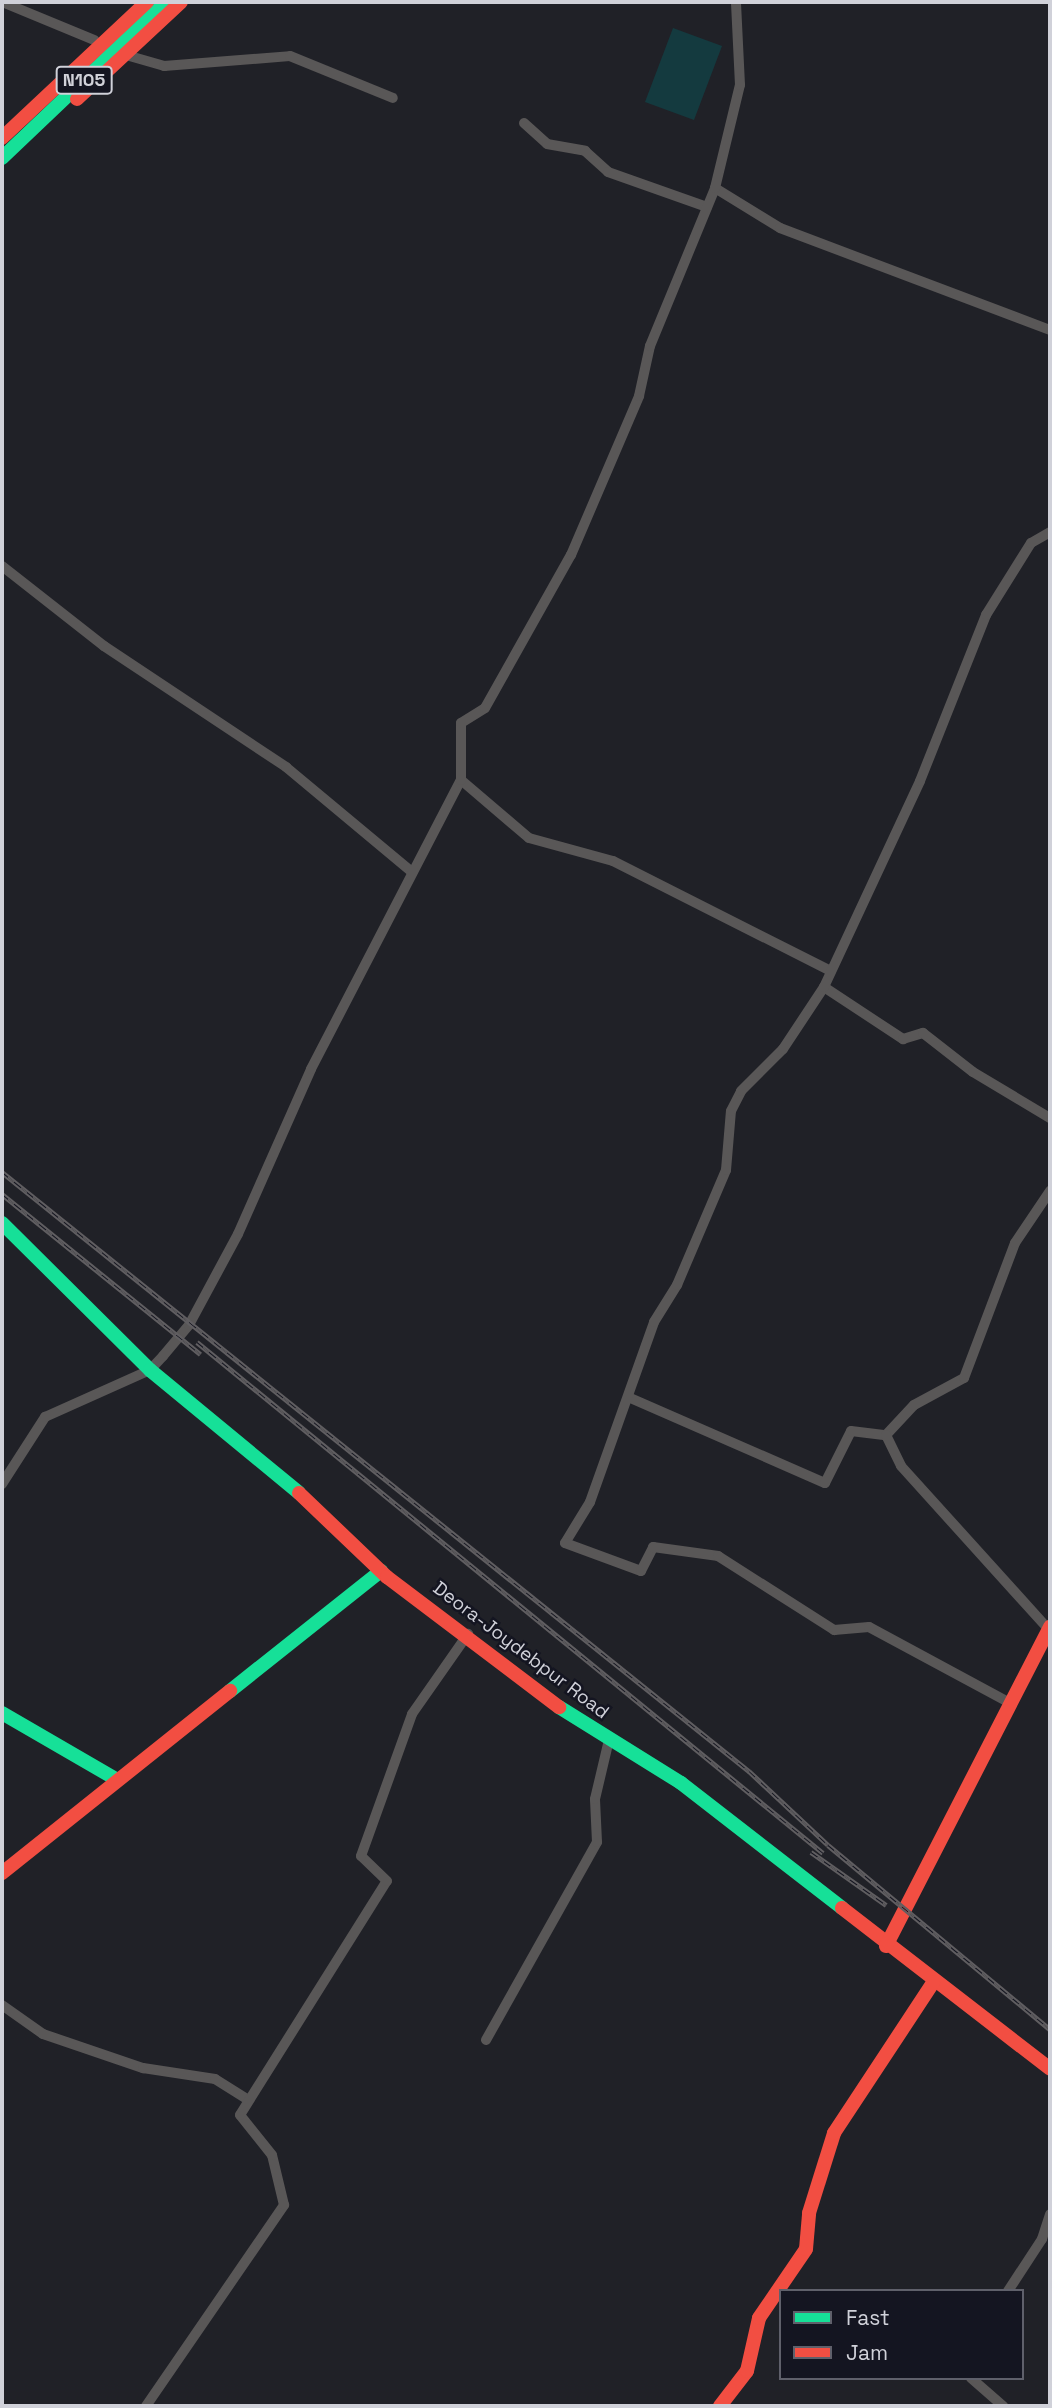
<!DOCTYPE html>
<html>
<head>
<meta charset="utf-8">
<style>
	body { margin:0 }
	#map { position:relative; width:1052px; height:2408px; overflow:hidden; background:#202127; font-family:"Space Grotesk",sans-serif }
	div>[style] { position:absolute }
	[style*='--x'] { left:calc(var(--x)*1px); top:calc(var(--y)*1px); width:calc(var(--w)*1px); rotate:calc(var(--a)*1deg) }
	.water>* { inset:0; background:#143a3f }
	.street>* { height:10px; margin:-5px; padding:0 5px; transform-origin:5px; border-radius:5px; background:#595757 }
	.fast>* { height:14px; margin:-7px; padding:0 7px; transform-origin:7px; border-radius:7px; background:#16e098 }
	.jam>* { height:14px; margin:-7px; padding:0 7px; transform-origin:7px; border-radius:7px; background:#f24e42 }
	.rail>* { height:5px; margin-top:-2.5px; transform-origin:0; background:repeating-linear-gradient(90deg,#141521 0 8px,#605e61 0 16px); box-sizing:border-box; border-block:2px solid #605e61 }
	span { translate:-50% -50%; white-space:nowrap; text-align:center; line-height:1.15; -webkit-text-stroke:5px #141521; paint-order:stroke }
	.shield-label span { padding:2px 5px; background:#141521; border:2px solid; border-radius:5px; -webkit-text-stroke-width:0 }
	.shield-label { font-size:18px; color:#d0d1d9; font-weight:700 }
	.street-label { font-size:19px; color:#d0d1d9 }
	.frame { position:absolute; inset:0; border:4px solid #d0d1d9; pointer-events:none }
	.legend { position:absolute; left:779px; top:2289px; width:245px; height:91px; box-sizing:border-box; background:#141521; border:2px solid #5f606b; margin:0; padding:9px 12px; list-style:none; font-size:21px; color:#d0d1d9 }
	.legend li { display:flex; align-items:center; gap:14px; height:35px }
	.legend b { width:35px; border:2px solid #5f606b }
</style>
</head>
<body>
<div id="map">
	<div class="water">
		<div style="clip-path:polygon(673px 28px,722px 46px,694px 120px,645px 102px)"></div>
	</div>
	<div class="street">
		<div style="--x:2;--y:2;--w:100;--a:22.4"></div>
		<div style="--x:126;--y:55;--w:40;--a:16"></div>
		<div style="--x:164;--y:66;--w:126;--a:-4.5"></div>
		<div style="--x:290;--y:56;--w:111;--a:22.2"></div>
		<div style="--x:524;--y:123;--w:31;--a:42"></div>
		<div style="--x:547;--y:144;--w:39;--a:10"></div>
		<div style="--x:585;--y:151;--w:31;--a:42"></div>
		<div style="--x:608;--y:172;--w:105;--a:19.5"></div>
		<div style="--x:715;--y:188;--w:76;--a:31.6"></div>
		<div style="--x:780;--y:228;--w:289;--a:20.7"></div>
		<div style="--x:2;--y:566;--w:130;--a:38.1"></div>
		<div style="--x:104;--y:646;--w:219;--a:33.6"></div>
		<div style="--x:286;--y:767;--w:163;--a:39.8"></div>
		<div style="--x:461;--y:780;--w:89;--a:40.5"></div>
		<div style="--x:529;--y:838;--w:87;--a:15.3"></div>
		<div style="--x:613;--y:861;--w:244;--a:26.8"></div>
		<div style="--x:824;--y:987;--w:95;--a:33.4"></div>
		<div style="--x:903;--y:1039;--w:21;--a:-17"></div>
		<div style="--x:923;--y:1033;--w:63;--a:38"></div>
		<div style="--x:973;--y:1072;--w:90;--a:30.9"></div>
		<div style="--x:628;--y:1397;--w:215;--a:23.6"></div>
		<div style="--x:825;--y:1483;--w:58;--a:-63.4"></div>
		<div style="--x:851;--y:1431;--w:35;--a:7"></div>
		<div style="--x:886;--y:1435;--w:41;--a:-47"></div>
		<div style="--x:914;--y:1405;--w:57;--a:-28.4"></div>
		<div style="--x:964;--y:1378;--w:144;--a:-69.3"></div>
		<div style="--x:1015;--y:1243;--w:63;--a:-56.1"></div>
		<div style="--x:886;--y:1435;--w:34;--a:64"></div>
		<div style="--x:901;--y:1466;--w:221;--a:47.9"></div>
		<div style="--x:2;--y:1484;--w:80;--a:-57.3"></div>
		<div style="--x:45;--y:1417;--w:115;--a:-24.1"></div>
		<div style="--x:150;--y:1370;--w:19;--a:-47"></div>
		<div style="--x:163;--y:1356;--w:40;--a:-50"></div>
		<div style="--x:189;--y:1325;--w:103;--a:-61.7"></div>
		<div style="--x:238;--y:1234;--w:180;--a:-66.1"></div>
		<div style="--x:311;--y:1069;--w:326;--a:-62.6"></div>
		<div style="--x:461;--y:780;--w:57;--a:-90"></div>
		<div style="--x:461;--y:723;--w:28;--a:-32"></div>
		<div style="--x:485;--y:708;--w:176;--a:-60.7"></div>
		<div style="--x:571;--y:555;--w:173;--a:-66.8"></div>
		<div style="--x:639;--y:396;--w:51;--a:-77.6"></div>
		<div style="--x:650;--y:346;--w:171;--a:-67.6"></div>
		<div style="--x:715;--y:188;--w:106;--a:-76.4"></div>
		<div style="--x:740;--y:85;--w:83;--a:-92.8"></div>
		<div style="--x:565;--y:1543;--w:48;--a:-58.6"></div>
		<div style="--x:590;--y:1502;--w:191;--a:-70.4"></div>
		<div style="--x:654;--y:1322;--w:44;--a:-58.1"></div>
		<div style="--x:677;--y:1285;--w:125;--a:-66.9"></div>
		<div style="--x:726;--y:1170;--w:59;--a:-85.2"></div>
		<div style="--x:731;--y:1111;--w:22;--a:-63"></div>
		<div style="--x:741;--y:1091;--w:59;--a:-45"></div>
		<div style="--x:783;--y:1049;--w:74;--a:-56.5"></div>
		<div style="--x:824;--y:987;--w:227;--a:-65"></div>
		<div style="--x:920;--y:781;--w:179;--a:-68.3"></div>
		<div style="--x:986;--y:615;--w:85;--a:-58"></div>
		<div style="--x:1031;--y:543;--w:22;--a:-30"></div>
		<div style="--x:565;--y:1543;--w:81;--a:20.2"></div>
		<div style="--x:641;--y:1571;--w:27;--a:-63"></div>
		<div style="--x:653;--y:1547;--w:66;--a:7.9"></div>
		<div style="--x:718;--y:1556;--w:138;--a:32.5"></div>
		<div style="--x:834;--y:1630;--w:35;--a:-5"></div>
		<div style="--x:869;--y:1627;--w:162;--a:28.3"></div>
		<div style="--x:2;--y:2005;--w:50;--a:35.3"></div>
		<div style="--x:43;--y:2034;--w:106;--a:18.8"></div>
		<div style="--x:143;--y:2068;--w:73;--a:8.7"></div>
		<div style="--x:215;--y:2079;--w:39;--a:32"></div>
		<div style="--x:486;--y:2040;--w:227;--a:-60.7"></div>
		<div style="--x:597;--y:1842;--w:43;--a:-92.7"></div>
		<div style="--x:595;--y:1799;--w:61;--a:-76.7"></div>
		<div style="--x:1008;--y:2291;--w:62;--a:-56.8"></div>
		<div style="--x:1042;--y:2239;--w:26;--a:-72"></div>
		<div style="--x:971;--y:2378;--w:43;--a:41.2"></div>
		<div style="--x:146;--y:2406;--w:244;--a:-55.5"></div>
		<div style="--x:284;--y:2205;--w:51;--a:-103.5"></div>
		<div style="--x:272;--y:2155;--w:51;--a:-128.7"></div>
		<div style="--x:240;--y:2115;--w:276;--a:-57.9"></div>
		<div style="--x:387;--y:1881;--w:36;--a:-136"></div>
		<div style="--x:361;--y:1856;--w:151;--a:-70.2"></div>
		<div style="--x:412;--y:1714;--w:98;--a:-55"></div>
	</div>
	<div class="fast">
		<div style="--x:2;--y:158;--w:226;--a:-43.6"></div>
		<div style="--x:2;--y:1223;--w:209;--a:44.8"></div>
		<div style="--x:150;--y:1370;--w:193;--a:39.5"></div>
		<div style="--x:230;--y:1691;--w:193;--a:-38.5"></div>
		<div style="--x:559;--y:1707;--w:144;--a:31.9"></div>
		<div style="--x:681;--y:1783;--w:204;--a:37.8"></div>
		<div style="--x:2;--y:1713;--w:132;--a:30.1"></div>
	</div>
	<div class="jam">
		<div style="--x:77;--y:99;--w:142;--a:-43"></div>
		<div style="--x:2;--y:138;--w:199;--a:-43.2"></div>
		<div style="--x:299;--y:1493;--w:122;--a:43.7"></div>
		<div style="--x:387;--y:1577;--w:216;--a:37.1"></div>
		<div style="--x:2;--y:1873;--w:292;--a:-38.6"></div>
		<div style="--x:842;--y:1908;--w:263;--a:37.7"></div>
		<div style="--x:886;--y:1946;--w:359;--a:-62.8"></div>
		<div style="--x:720;--y:2406;--w:44;--a:-52.4"></div>
		<div style="--x:747;--y:2371;--w:54;--a:-77.2"></div>
		<div style="--x:759;--y:2318;--w:83;--a:-55.7"></div>
		<div style="--x:806;--y:2249;--w:36;--a:-85"></div>
		<div style="--x:809;--y:2213;--w:84;--a:-72.6"></div>
		<div style="--x:834;--y:2133;--w:180;--a:-56.6"></div>
	</div>
	<div class="rail">
		<div style="--x:2;--y:1172;--w:958;--a:38.73"></div>
		<div style="--x:749;--y:1771;--w:108;--a:43.1"></div>
		<div style="--x:828;--y:1845;--w:288;--a:39.7"></div>
		<div style="--x:2;--y:1194;--w:255;--a:38.9"></div>
		<div style="--x:197;--y:1342;--w:808;--a:39.22"></div>
		<div style="--x:811;--y:1852;--w:92;--a:35.2"></div>
	</div>
	<div class="shield-label">
		<span style="left:84px;top:80px">N105</span>
	</div>
	<div class="street-label">
		<span style="left:521px;top:1650px;rotate:37deg">Deora-Joydebpur Road</span>
	</div>
	<div class="frame"></div>
	<ul class="legend">
	<li><b style="height:9px;background:#16e098"></b>Fast</li>
	<li><b style="height:9px;background:#f24e42"></b>Jam</li>
	</ul>
</div>
</body>
</html>
